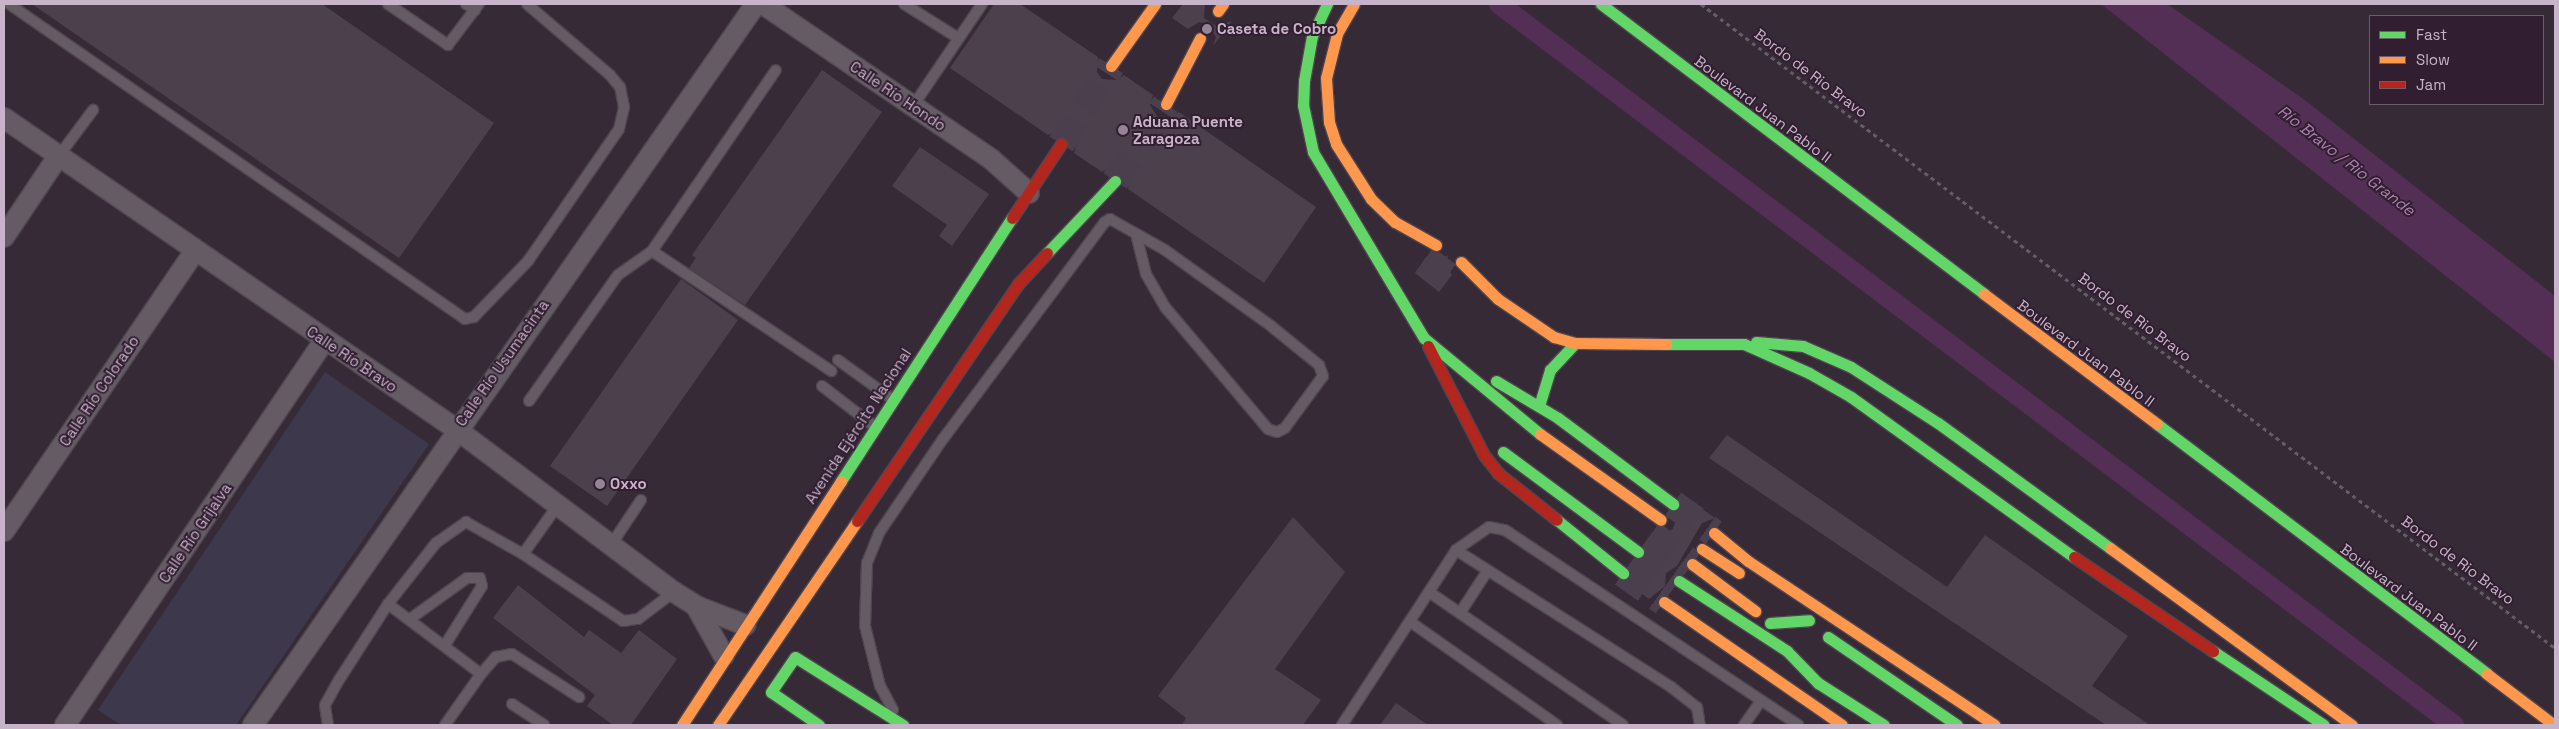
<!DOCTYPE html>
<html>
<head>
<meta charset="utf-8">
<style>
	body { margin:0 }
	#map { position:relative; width:2559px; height:729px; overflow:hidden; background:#362a37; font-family:"Space Grotesk",sans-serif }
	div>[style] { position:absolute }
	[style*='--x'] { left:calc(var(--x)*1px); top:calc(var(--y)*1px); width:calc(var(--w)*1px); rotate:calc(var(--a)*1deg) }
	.green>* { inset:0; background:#3e384d }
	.water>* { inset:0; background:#542f55 }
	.canal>* { height:20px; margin:-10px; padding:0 10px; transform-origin:10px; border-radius:10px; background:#542f55 }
	.building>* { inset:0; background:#4b404c }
	.primary-tunnel>* { height:28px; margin-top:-14px; transform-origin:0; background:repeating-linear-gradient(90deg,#4c3f4d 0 28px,transparent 0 42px) }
	.path>* { height:3px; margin-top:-1.5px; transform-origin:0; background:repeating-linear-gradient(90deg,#655c66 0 4px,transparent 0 8px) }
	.roads { filter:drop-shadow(1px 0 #4f4650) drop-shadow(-1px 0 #4f4650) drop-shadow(0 1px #4f4650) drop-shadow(0 -1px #4f4650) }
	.lane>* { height:10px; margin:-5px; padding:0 5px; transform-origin:5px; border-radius:5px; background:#655b65 }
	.street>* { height:20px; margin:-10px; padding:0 10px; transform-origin:10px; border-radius:10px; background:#655b65 }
	.fast>* { height:11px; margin:-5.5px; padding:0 5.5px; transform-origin:5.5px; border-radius:5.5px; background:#63d668 }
	.slow>* { height:11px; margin:-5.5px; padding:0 5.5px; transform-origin:5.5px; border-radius:5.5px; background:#ff974d }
	.jam>* { height:11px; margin:-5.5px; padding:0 5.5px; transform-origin:5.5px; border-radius:5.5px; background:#b3261e }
	.dots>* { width:14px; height:14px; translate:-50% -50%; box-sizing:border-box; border:2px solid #311e31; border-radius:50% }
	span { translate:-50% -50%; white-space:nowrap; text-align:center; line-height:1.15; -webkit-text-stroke:4px #311e31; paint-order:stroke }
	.poi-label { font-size:15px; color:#c8b4c8; font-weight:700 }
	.left { translate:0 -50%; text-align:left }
	.street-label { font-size:15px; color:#c8b4c8 }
	.water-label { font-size:16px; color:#ac7dae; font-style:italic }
	.frame { position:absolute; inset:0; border:5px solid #c8b4c8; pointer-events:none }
	.legend { position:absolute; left:2369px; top:15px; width:175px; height:90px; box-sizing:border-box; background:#311e31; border:1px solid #6d5a6d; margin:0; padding:6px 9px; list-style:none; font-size:15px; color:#c8b4c8 }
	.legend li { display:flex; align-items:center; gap:10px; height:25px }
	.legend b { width:25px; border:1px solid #6d5a6d }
</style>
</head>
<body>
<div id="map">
	<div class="green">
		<div style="clip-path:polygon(325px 372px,429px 444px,236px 725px,121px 725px,98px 710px)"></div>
	</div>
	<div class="water">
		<div style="clip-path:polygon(2101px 4px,2167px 4px,2302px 98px,2555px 296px,2555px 362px)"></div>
	</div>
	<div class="canal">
		<div style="--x:1499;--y:4;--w:1197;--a:37.05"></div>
	</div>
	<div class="building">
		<div style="clip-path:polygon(32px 4px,322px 4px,494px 123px,399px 258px)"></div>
		<div style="clip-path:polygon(994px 4px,1020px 4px,1098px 57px,1097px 72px,1102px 79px,1117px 80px,1124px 75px,1153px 95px,1150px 105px,1158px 118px,1167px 120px,1179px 112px,1316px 207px,1264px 283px,1128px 189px,1130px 177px,1125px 169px,1111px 166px,1102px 172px,1074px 153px,1077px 144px,1070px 131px,1061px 128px,1048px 135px,950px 68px)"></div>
		<div style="clip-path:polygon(1183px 4px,1205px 4px,1204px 18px,1216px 26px,1232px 21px,1213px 46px,1216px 37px,1208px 24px,1199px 22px,1188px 29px,1172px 18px)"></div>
		<div style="clip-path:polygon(822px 70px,882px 112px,745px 305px,689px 268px,696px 258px,692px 255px)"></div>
		<div style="clip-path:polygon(920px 147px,989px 194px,952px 246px,939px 236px,947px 225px,892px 186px)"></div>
		<div style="clip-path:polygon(1448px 255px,1446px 266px,1452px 275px,1439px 292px,1415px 273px,1426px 257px,1437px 261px)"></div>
		<div style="clip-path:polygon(681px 279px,738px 320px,607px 506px,550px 466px)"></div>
		<div style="clip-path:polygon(1727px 435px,1947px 587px,1985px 535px,2128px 636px,2092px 686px,2150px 725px,2106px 725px,1709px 458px)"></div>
		<div style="clip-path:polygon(1688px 499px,1715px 518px,1702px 523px,1677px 566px,1666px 573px,1665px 586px,1649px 599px,1631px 586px,1638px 567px,1650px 562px,1653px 554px,1647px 539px,1652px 533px,1660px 536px,1673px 529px,1676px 519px,1686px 513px)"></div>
		<div style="clip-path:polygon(1293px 517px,1345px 572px,1275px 669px,1321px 700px,1303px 725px,1182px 725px,1186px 718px,1158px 696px)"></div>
		<div style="clip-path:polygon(518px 585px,584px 637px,589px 630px,621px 653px,639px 630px,677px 659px,631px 725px,613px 725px,587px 706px,595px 695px,493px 618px)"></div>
		<div style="clip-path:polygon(1396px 703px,1428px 725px,1380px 725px)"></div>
	</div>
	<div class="primary-tunnel">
		<div style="--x:1061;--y:144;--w:93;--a:-57.3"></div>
		<div style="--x:1115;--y:181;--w:92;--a:-56.5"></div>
		<div style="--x:1425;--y:259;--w:31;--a:36"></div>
		<div style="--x:1673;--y:504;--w:50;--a:35.3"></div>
		<div style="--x:1651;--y:534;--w:51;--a:36.2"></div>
		<div style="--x:1638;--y:552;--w:50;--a:35.3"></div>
		<div style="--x:1623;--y:573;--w:50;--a:35.3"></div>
	</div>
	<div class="path">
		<div style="--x:1701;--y:4;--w:1070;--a:37.02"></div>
	</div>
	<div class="roads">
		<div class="lane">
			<div style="--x:9;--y:4;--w:554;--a:34.64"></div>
			<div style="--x:465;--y:319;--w:9;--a:-13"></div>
			<div style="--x:474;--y:317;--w:78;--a:-46"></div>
			<div style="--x:528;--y:261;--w:160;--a:-55.4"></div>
			<div style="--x:619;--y:129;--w:23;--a:-77"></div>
			<div style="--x:624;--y:107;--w:20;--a:-101"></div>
			<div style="--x:620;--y:87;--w:16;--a:-130"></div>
			<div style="--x:610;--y:75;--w:109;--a:-139.5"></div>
			<div style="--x:388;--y:4;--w:73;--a:34.3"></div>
			<div style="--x:448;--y:45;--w:51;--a:-52.9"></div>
			<div style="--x:466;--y:4;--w:11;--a:34"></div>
			<div style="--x:904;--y:4;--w:64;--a:32.2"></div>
			<div style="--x:913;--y:106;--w:123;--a:-55.9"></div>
			<div style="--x:58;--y:157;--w:59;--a:-53.3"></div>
			<div style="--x:652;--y:251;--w:216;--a:33.8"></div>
			<div style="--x:838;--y:360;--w:67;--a:35.8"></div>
			<div style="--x:822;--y:386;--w:66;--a:37.6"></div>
			<div style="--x:529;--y:401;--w:154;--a:-54.8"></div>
			<div style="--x:618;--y:275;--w:42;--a:-35.2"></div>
			<div style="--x:652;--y:251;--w:219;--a:-55.6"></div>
			<div style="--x:558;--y:505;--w:60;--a:125.5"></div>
			<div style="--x:523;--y:554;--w:120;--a:33.8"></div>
			<div style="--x:623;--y:621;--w:15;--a:-8"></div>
			<div style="--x:638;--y:619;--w:45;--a:-36.9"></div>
			<div style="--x:611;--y:545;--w:54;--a:-56.3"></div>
			<div style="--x:1456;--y:550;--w:255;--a:32.5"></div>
			<div style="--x:1671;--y:687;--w:33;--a:38"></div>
			<div style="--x:1697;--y:707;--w:18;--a:81"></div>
			<div style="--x:1429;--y:592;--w:235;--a:34.4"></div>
			<div style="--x:388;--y:604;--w:116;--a:37"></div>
			<div style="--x:481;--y:674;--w:62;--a:125.2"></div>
			<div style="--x:1460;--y:613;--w:51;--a:-56.9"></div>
			<div style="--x:410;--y:619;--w:70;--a:-35.7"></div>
			<div style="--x:467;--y:578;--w:13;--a:0"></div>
			<div style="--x:480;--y:578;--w:8;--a:76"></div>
			<div style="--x:482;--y:586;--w:70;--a:122.1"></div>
			<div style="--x:1412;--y:623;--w:177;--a:35.1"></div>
			<div style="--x:481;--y:674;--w:23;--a:-49"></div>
			<div style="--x:496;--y:657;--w:16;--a:-11"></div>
			<div style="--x:512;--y:654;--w:80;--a:32.7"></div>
			<div style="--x:512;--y:704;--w:38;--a:33"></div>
			<div style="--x:893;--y:710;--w:27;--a:-118"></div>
			<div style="--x:880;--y:686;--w:62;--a:-104"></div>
			<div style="--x:865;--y:626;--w:63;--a:-88.2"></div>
			<div style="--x:867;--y:563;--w:32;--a:-68"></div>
			<div style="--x:879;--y:533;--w:114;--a:-55.8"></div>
			<div style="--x:943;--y:439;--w:271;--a:-53.3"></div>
			<div style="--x:1105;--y:222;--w:6;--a:-31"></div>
			<div style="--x:1110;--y:219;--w:63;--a:29.4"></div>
			<div style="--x:1165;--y:250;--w:130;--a:35.6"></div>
			<div style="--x:1271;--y:326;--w:62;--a:39.1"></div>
			<div style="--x:1319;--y:365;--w:12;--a:70"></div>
			<div style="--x:1323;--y:376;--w:64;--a:126.2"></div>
			<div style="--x:1285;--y:428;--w:9;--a:153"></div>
			<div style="--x:1277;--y:432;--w:9;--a:-162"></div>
			<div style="--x:1268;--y:429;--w:160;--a:-130.2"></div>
			<div style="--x:1165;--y:307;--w:38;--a:-120"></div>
			<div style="--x:1146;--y:274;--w:38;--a:-104"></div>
			<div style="--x:328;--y:725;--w:20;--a:-99"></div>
			<div style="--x:325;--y:705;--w:29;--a:-61"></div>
			<div style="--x:339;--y:680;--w:90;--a:-57.2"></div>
			<div style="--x:388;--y:604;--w:78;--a:-51.8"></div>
			<div style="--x:436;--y:543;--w:37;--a:-35"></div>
			<div style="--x:466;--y:522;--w:65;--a:29.3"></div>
			<div style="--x:1342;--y:725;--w:209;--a:-56.9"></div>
			<div style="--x:1456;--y:550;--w:40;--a:-34.9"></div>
			<div style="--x:1489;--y:527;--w:16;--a:11"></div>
			<div style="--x:1505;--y:530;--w:352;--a:33.6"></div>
			<div style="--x:1744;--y:725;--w:29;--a:-55"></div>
		</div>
		<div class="street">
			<div style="--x:763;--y:4;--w:276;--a:34.2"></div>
			<div style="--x:991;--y:159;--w:51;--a:41.8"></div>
			<div style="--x:4;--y:118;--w:549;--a:34.53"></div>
			<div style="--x:456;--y:429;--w:272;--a:36.8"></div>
			<div style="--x:674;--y:592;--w:26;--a:32"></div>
			<div style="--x:696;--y:606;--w:53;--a:21.2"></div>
			<div style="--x:4;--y:237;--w:95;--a:-56.1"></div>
			<div style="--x:4;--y:531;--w:339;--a:-55.7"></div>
			<div style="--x:696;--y:606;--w:57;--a:60.8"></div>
			<div style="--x:65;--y:725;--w:463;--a:-56"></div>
			<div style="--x:253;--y:725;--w:879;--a:-55.1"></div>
		</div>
		<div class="fast">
			<div style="--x:1327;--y:4;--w:35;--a:115"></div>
			<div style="--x:1312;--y:36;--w:46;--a:100.1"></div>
			<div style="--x:1304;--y:81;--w:24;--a:92"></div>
			<div style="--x:1303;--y:105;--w:48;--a:78"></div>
			<div style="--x:1313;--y:152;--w:217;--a:59.2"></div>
			<div style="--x:1424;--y:338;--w:151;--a:39.6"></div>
			<div style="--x:1601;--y:4;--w:480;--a:37.1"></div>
			<div style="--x:1047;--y:253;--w:99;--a:-46.6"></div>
			<div style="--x:1756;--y:342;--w:47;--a:4.9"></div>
			<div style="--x:1803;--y:346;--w:52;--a:23.6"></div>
			<div style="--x:1851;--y:367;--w:103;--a:32.8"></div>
			<div style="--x:1938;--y:423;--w:213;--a:36"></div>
			<div style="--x:1666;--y:344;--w:78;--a:0"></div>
			<div style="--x:1744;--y:344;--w:71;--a:24"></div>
			<div style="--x:1809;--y:373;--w:48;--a:29.7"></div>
			<div style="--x:1851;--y:397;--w:274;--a:35.7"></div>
			<div style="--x:1496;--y:381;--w:72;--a:30.8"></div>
			<div style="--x:1558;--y:418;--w:144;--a:36.8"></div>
			<div style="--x:1539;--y:406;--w:38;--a:-73"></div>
			<div style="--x:1550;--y:370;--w:37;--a:-47"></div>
			<div style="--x:2157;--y:424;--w:414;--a:37.1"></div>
			<div style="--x:1503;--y:452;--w:168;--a:36.5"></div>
			<div style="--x:841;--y:481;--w:314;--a:-57"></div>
			<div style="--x:1557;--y:520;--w:85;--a:38.8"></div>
			<div style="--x:1679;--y:581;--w:129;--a:32.9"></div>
			<div style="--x:1787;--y:651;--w:45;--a:45.9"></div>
			<div style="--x:1818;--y:683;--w:78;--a:32.5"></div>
			<div style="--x:1770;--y:623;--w:39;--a:-4"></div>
			<div style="--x:1828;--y:637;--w:156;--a:34.3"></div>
			<div style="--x:2213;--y:651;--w:133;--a:33.7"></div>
			<div style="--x:819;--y:725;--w:58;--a:-145.5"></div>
			<div style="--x:771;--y:692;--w:42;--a:-55.6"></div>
			<div style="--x:795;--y:657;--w:128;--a:32.2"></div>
		</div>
		<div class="slow">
			<div style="--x:1354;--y:4;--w:34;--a:120"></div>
			<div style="--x:1337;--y:34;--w:45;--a:104"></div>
			<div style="--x:1326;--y:78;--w:44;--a:86.1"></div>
			<div style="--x:1329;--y:122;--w:23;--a:72"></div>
			<div style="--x:1336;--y:144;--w:65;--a:57.5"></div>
			<div style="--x:1371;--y:199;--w:33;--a:44"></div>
			<div style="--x:1395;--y:222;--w:47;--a:29.3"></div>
			<div style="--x:1218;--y:11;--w:9;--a:-54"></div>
			<div style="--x:1111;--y:66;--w:76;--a:-54.6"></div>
			<div style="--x:1166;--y:104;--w:74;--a:-62.7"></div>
			<div style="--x:1461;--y:262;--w:52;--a:45"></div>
			<div style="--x:1498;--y:299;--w:68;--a:34.2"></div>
			<div style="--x:1554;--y:337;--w:22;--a:16"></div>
			<div style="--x:1575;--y:343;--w:91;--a:0.6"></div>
			<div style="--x:1984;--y:294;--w:216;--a:36.9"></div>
			<div style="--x:1540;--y:434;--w:148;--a:35.4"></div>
			<div style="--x:1714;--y:533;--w:44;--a:39.5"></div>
			<div style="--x:1748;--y:561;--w:296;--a:33.6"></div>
			<div style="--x:2110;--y:548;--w:300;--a:36.2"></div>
			<div style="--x:1702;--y:549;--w:44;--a:33"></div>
			<div style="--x:1692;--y:564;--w:79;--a:36.7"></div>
			<div style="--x:1664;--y:602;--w:216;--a:34.6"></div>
			<div style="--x:2487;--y:674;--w:84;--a:37.3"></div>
			<div style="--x:682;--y:725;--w:291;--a:-56.9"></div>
			<div style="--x:718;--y:725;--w:247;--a:-55.7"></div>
		</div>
		<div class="jam">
			<div style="--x:1012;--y:218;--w:89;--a:-56.5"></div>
			<div style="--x:1428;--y:346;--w:123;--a:62.8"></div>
			<div style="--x:1484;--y:455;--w:23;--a:52"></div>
			<div style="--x:1498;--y:473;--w:75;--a:38.5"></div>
			<div style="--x:857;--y:521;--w:288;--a:-55.8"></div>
			<div style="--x:1019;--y:283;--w:41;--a:-47"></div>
			<div style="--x:2074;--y:557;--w:168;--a:34.1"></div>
		</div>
	</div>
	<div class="dots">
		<div style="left:1207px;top:29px;background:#958495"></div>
		<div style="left:1123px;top:130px;background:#958495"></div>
		<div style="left:600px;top:484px;background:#958495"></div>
	</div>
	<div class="poi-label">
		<span class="left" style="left:1217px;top:29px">Caseta de Cobro</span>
		<span class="left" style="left:1133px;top:130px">Aduana Puente<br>Zaragoza</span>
		<span class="left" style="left:610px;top:484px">Oxxo</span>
	</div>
	<div class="street-label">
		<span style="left:1811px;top:73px;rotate:37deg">Bordo de Rio Bravo</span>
		<span style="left:898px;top:96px;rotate:34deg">Calle Río Hondo</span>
		<span style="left:1763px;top:109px;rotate:37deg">Boulevard Juan Pablo II</span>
		<span style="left:2135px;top:317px;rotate:37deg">Bordo de Rio Bravo</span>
		<span style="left:2086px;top:353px;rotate:37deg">Boulevard Juan Pablo II</span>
		<span style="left:352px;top:359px;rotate:34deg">Calle Río Bravo</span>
		<span style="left:502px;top:363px;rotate:-55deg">Calle Río Usumacinta</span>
		<span style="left:99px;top:391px;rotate:-56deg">Calle Río Colorado</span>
		<span style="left:858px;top:426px;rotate:-57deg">Avenida Ejército Nacional</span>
		<span style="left:195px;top:533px;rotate:-56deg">Calle Río Grijalva</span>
		<span style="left:2458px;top:560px;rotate:37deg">Bordo de Rio Bravo</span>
		<span style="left:2409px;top:597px;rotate:37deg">Boulevard Juan Pablo II</span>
	</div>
	<div class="water-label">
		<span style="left:2346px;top:161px;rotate:38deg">Río Bravo / Rio Grande</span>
	</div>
	<div class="frame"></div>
	<ul class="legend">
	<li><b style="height:6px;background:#63d668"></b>Fast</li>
	<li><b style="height:6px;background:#ff974d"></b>Slow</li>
	<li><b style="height:6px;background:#b3261e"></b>Jam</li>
	</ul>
</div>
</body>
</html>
